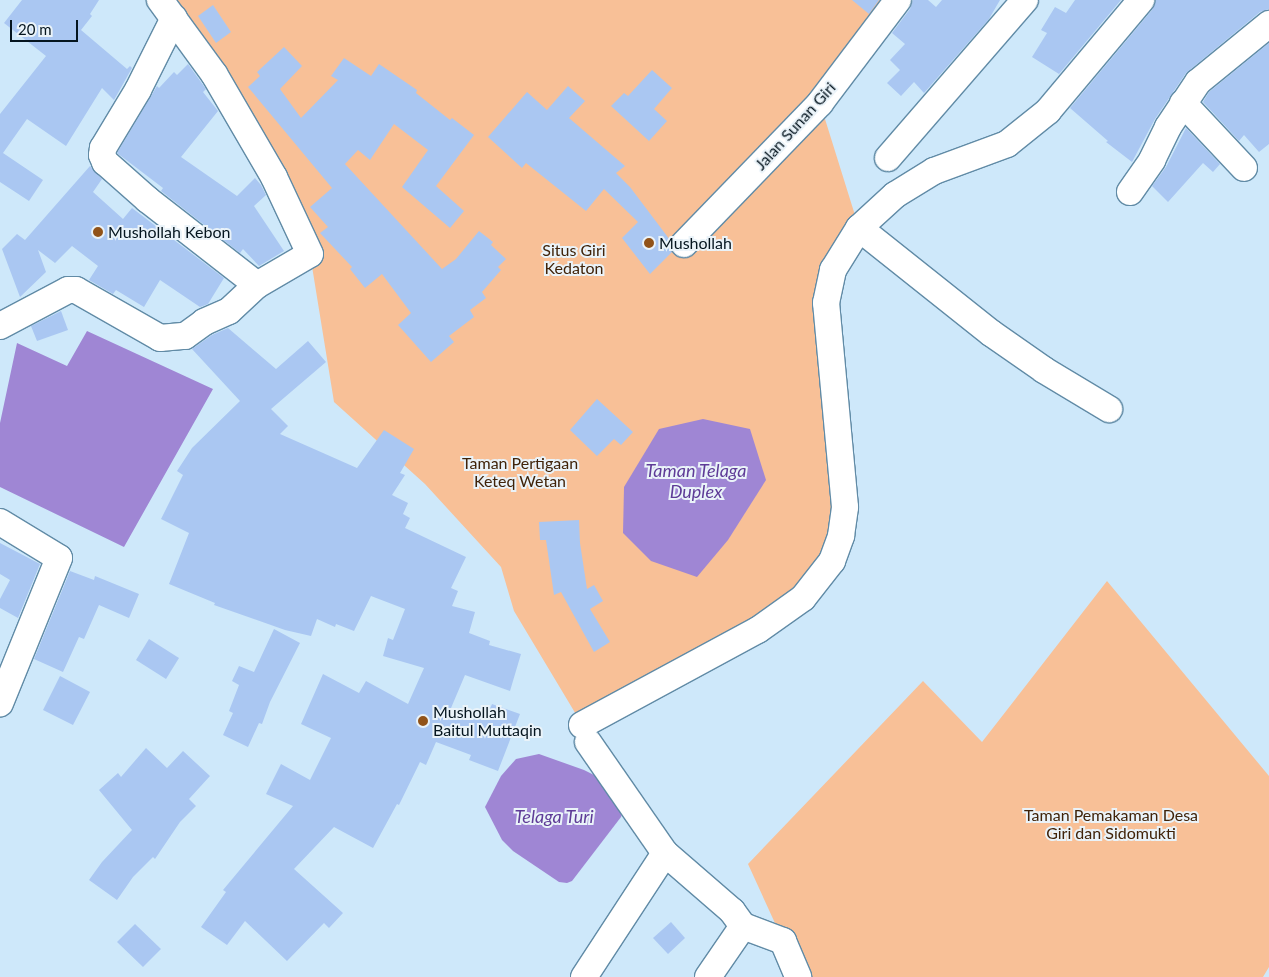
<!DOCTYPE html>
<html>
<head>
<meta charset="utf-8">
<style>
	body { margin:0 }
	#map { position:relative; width:1269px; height:977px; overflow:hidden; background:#cee8fa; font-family:Lato,sans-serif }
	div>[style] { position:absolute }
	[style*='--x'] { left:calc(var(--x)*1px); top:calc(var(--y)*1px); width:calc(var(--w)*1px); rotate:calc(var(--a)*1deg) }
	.green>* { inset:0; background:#f8c097 }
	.water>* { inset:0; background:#9f86d4 }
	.building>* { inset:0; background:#aac7f2 }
	.roads { filter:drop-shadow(1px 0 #618ba6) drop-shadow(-1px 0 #618ba6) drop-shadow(0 1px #618ba6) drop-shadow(0 -1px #618ba6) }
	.minor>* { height:26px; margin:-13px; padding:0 13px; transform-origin:13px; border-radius:13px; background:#fff }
	.dots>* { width:14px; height:14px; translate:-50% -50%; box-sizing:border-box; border:2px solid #eaf3f9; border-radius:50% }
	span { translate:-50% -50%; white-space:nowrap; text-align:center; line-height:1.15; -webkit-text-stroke:4px #eaf3f9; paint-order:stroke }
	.street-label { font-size:16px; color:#05151f }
	.poi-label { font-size:16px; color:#05151f }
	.left { translate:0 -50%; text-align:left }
	.park-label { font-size:16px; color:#402309 }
	.water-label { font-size:18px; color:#5e3b97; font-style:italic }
	.scale { position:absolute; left:10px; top:20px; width:68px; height:22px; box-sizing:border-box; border:2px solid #05151f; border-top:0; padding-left:6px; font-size:15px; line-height:18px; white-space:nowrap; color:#05151f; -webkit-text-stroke:4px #eaf3f9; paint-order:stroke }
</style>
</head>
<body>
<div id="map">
	<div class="green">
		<div style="clip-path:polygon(159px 0,895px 0,820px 103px,859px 228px,833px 270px,841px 536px,792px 606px,577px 716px,514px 611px,501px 567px,425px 484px,334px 402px,310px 254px)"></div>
		<div style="clip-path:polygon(1107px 581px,1269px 776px,1269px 967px,1263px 977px,794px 977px,796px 969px,748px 864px,923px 681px,982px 742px)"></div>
	</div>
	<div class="water">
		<div style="clip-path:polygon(87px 331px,213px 389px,124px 547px,0 487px,0 423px,17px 343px,67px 366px)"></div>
		<div style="clip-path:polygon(703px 419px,750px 429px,766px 480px,728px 540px,697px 577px,651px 561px,623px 533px,624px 487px,659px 429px)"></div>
		<div style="clip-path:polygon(539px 754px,584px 770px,604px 780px,623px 811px,621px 817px,572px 881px,567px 883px,559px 882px,513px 851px,502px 840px,485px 807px,501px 776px,516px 759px)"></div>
	</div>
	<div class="building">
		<div style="clip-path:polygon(22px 0,99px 0,90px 14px,92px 16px,81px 30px,127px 69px,130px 66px,132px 68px,114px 100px,102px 88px,66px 146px,27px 119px,3px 153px,43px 180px,29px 201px,0 182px,0 114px,46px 56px,4px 23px)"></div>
		<div style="clip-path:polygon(852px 0,879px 0,869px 14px)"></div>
		<div style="clip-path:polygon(913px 0,928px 0,936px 7px,942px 0,1000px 0,989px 19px,924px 93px,914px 82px,901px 96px,887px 83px,900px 70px,890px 60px,905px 44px,892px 33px,910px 9px)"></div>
		<div style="clip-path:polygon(1075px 0,1121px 0,1059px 74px,1032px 57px,1047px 33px,1041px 30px,1055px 7px,1066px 13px)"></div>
		<div style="clip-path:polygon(1156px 0,1269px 0,1269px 9px,1260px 12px,1186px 73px,1155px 119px,1132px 162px,1106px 142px,1108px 141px,1070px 108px,1152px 10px)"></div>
		<div style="clip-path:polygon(213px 5px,231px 32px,216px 43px,198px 16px)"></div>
		<div style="clip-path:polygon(1269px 43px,1269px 144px,1259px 152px,1244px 135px,1239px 141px,1203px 102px,1209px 92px)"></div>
		<div style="clip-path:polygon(284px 47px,302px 66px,280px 89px,301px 118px,338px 80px,331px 76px,344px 58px,371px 76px,379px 64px,417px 90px,416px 93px,450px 120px,452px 118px,474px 135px,436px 186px,464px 211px,450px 228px,402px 187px,428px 150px,394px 124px,370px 160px,358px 150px,345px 164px,442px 269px,456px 259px,479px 231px,493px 242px,491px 245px,506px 259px,498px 267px,501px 270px,482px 292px,486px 298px,470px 310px,474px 317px,449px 336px,454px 342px,431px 362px,398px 325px,411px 313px,382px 274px,365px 288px,350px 269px,352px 267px,320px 233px,328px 227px,310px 207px,332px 188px,248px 87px,260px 76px,257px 72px)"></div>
		<div style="clip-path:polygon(188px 64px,206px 89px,203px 92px,218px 111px,181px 157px,237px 196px,255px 178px,261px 185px,266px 195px,254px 206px,284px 251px,259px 266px,243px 249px,240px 253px,161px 191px,163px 188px,117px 153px,157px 86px,159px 88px,174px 72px,177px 75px)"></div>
		<div style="clip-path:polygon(652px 70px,672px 88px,654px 109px,667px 121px,649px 141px,611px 106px,624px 93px,628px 96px)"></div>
		<div style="clip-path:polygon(568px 86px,585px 101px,569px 118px,625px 166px,616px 173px,630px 187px,670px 240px,672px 252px,650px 274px,622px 238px,638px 222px,604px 189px,586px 211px,526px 163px,522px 168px,488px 137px,527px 92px,547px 110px)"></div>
		<div style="clip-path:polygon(1186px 128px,1220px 164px,1213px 172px,1203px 163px,1168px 202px,1152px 186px,1166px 167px)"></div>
		<div style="clip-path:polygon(90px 166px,102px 179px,93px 192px,123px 219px,132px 208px,224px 278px,208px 304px,200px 307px,160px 280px,144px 307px,116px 290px,113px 294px,89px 280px,98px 266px,72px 246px,55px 263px,38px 250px,46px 272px,20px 297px,2px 249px,17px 234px,25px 240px)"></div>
		<div style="clip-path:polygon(61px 311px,68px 330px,37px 341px,31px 326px)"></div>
		<div style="clip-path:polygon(228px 328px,276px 369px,308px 341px,326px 362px,271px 409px,288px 426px,280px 434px,357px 468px,384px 430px,414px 449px,400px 473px,405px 475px,392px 495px,408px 503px,403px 514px,410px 518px,405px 528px,466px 557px,451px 588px,458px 591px,452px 606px,475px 612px,469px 633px,490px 641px,489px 645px,521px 654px,510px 691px,465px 675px,451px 708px,485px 720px,492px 704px,520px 714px,498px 771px,469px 760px,471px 755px,436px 742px,426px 765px,420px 762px,399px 805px,397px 804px,373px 848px,334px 827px,294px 869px,343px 913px,329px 928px,324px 923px,287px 961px,245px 921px,227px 945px,201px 927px,226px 892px,223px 890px,293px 806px,266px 794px,281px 764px,310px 780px,331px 738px,301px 724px,323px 674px,359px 693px,366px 681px,408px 704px,424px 668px,383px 656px,388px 638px,393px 640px,405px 609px,371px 596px,354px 631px,336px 624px,335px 627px,317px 619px,311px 636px,285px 630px,214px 605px,215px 603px,169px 584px,189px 533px,161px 519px,183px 475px,177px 471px,192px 448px,240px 401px,192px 349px,212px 335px)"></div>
		<div style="clip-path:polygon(597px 399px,633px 432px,621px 445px,614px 439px,597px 456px,570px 430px)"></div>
		<div style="clip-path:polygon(579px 520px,580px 543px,587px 589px,594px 585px,603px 601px,590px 609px,610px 642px,594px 652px,561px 592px,554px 595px,546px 540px,540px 540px,539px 522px)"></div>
		<div style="clip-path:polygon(0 543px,40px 564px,18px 618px,0 608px,0 599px,10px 580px,0 574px)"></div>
		<div style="clip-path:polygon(70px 571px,94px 580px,95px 576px,139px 594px,129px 618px,99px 605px,84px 639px,79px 637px,63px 672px,34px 659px)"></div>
		<div style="clip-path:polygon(274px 629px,300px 643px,270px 702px,262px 724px,259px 723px,248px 747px,223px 735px,233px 713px,229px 711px,239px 685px,232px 681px,239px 666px,254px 672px)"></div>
		<div style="clip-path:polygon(149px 639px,179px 658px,166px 679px,136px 660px)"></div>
		<div style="clip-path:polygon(60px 676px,90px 692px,73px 725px,43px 710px)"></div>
		<div style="clip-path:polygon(146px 748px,167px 768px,183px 751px,210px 776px,189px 799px,196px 806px,180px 822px,155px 859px,153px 857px,133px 877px,117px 900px,89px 880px,102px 862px,132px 830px,99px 790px,118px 773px,121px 777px)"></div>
		<div style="clip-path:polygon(671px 922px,685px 938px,668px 954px,653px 938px)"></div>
		<div style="clip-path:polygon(135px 924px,161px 949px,143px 967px,117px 942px)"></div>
	</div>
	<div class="roads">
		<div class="minor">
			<div style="--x:174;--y:18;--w:80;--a:116.6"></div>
			<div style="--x:138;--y:90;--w:68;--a:121.1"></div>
			<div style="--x:103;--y:148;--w:7;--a:98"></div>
			<div style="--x:102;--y:155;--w:8;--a:67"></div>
			<div style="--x:105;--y:162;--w:57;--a:41.5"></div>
			<div style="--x:148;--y:200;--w:138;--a:37.9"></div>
			<div style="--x:1183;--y:103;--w:89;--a:46.8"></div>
			<div style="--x:888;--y:158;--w:209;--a:-49.1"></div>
			<div style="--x:1130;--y:192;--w:39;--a:-55"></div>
			<div style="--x:1152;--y:160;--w:37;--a:-64"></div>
			<div style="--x:1168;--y:127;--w:54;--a:-56.3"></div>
			<div style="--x:1198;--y:82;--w:92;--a:-39.2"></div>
			<div style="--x:859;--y:228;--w:169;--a:38.5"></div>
			<div style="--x:991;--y:333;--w:65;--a:34.9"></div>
			<div style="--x:1044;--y:370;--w:76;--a:31"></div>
			<div style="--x:684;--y:244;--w:196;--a:-46"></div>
			<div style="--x:820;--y:103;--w:129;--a:-52.9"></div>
			<div style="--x:0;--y:326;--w:77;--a:-27.9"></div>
			<div style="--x:68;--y:290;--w:8;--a:0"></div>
			<div style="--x:76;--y:290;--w:97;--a:29.7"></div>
			<div style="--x:160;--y:338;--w:25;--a:-5"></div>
			<div style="--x:185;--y:336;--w:24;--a:-36"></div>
			<div style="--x:204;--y:322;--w:27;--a:-24"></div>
			<div style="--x:229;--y:311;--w:38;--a:-43"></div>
			<div style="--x:257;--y:285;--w:61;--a:-30.3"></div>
			<div style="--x:310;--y:254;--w:85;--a:-115.1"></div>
			<div style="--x:274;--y:177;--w:119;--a:-120.2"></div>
			<div style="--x:214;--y:74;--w:92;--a:-126.1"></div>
			<div style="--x:0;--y:522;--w:69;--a:31.4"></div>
			<div style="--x:59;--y:558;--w:157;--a:112.1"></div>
			<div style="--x:582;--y:725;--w:200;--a:-28.4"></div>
			<div style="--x:758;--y:630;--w:55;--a:-35.4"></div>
			<div style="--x:803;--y:598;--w:47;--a:-51.9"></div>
			<div style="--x:832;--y:561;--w:27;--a:-70"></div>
			<div style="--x:841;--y:536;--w:29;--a:-82"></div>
			<div style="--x:845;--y:507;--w:205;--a:-95.3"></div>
			<div style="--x:826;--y:303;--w:34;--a:-78"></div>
			<div style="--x:833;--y:270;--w:49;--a:-58.2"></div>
			<div style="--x:859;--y:228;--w:49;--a:-42.5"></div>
			<div style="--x:895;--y:195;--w:46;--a:-31.6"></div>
			<div style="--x:934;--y:171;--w:78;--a:-20.3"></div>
			<div style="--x:1007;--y:144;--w:53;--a:-38.8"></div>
			<div style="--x:1048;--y:111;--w:145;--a:-50"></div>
			<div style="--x:588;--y:742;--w:135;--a:55.3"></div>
			<div style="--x:665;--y:853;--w:89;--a:40.9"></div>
			<div style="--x:732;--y:911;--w:19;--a:54"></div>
			<div style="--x:743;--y:926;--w:43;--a:20.6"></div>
			<div style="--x:783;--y:941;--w:39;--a:67"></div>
			<div style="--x:584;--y:977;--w:148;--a:-56.8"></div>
			<div style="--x:708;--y:977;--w:62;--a:-55.5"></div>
		</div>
	</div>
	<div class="dots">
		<div style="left:98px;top:232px;background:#915319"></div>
		<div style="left:649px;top:243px;background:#915319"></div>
		<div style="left:423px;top:721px;background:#915319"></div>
	</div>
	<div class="street-label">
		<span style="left:795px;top:126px;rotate:-48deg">Jalan Sunan Giri</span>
	</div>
	<div class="poi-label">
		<span class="left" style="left:108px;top:232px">Mushollah Kebon</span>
		<span class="left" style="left:659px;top:243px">Mushollah</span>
		<span class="left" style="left:433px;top:721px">Mushollah<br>Baitul Muttaqin</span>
	</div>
	<div class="park-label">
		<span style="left:574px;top:259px">Situs Giri<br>Kedaton</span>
		<span style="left:520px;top:472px">Taman Pertigaan<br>Keteq Wetan</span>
		<span style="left:1111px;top:824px">Taman Pemakaman Desa<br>Giri dan Sidomukti</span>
	</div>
	<div class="water-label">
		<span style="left:696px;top:481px">Taman Telaga<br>Duplex</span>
		<span style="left:554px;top:816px">Telaga Turi</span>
	</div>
	<div class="scale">20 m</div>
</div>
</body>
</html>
